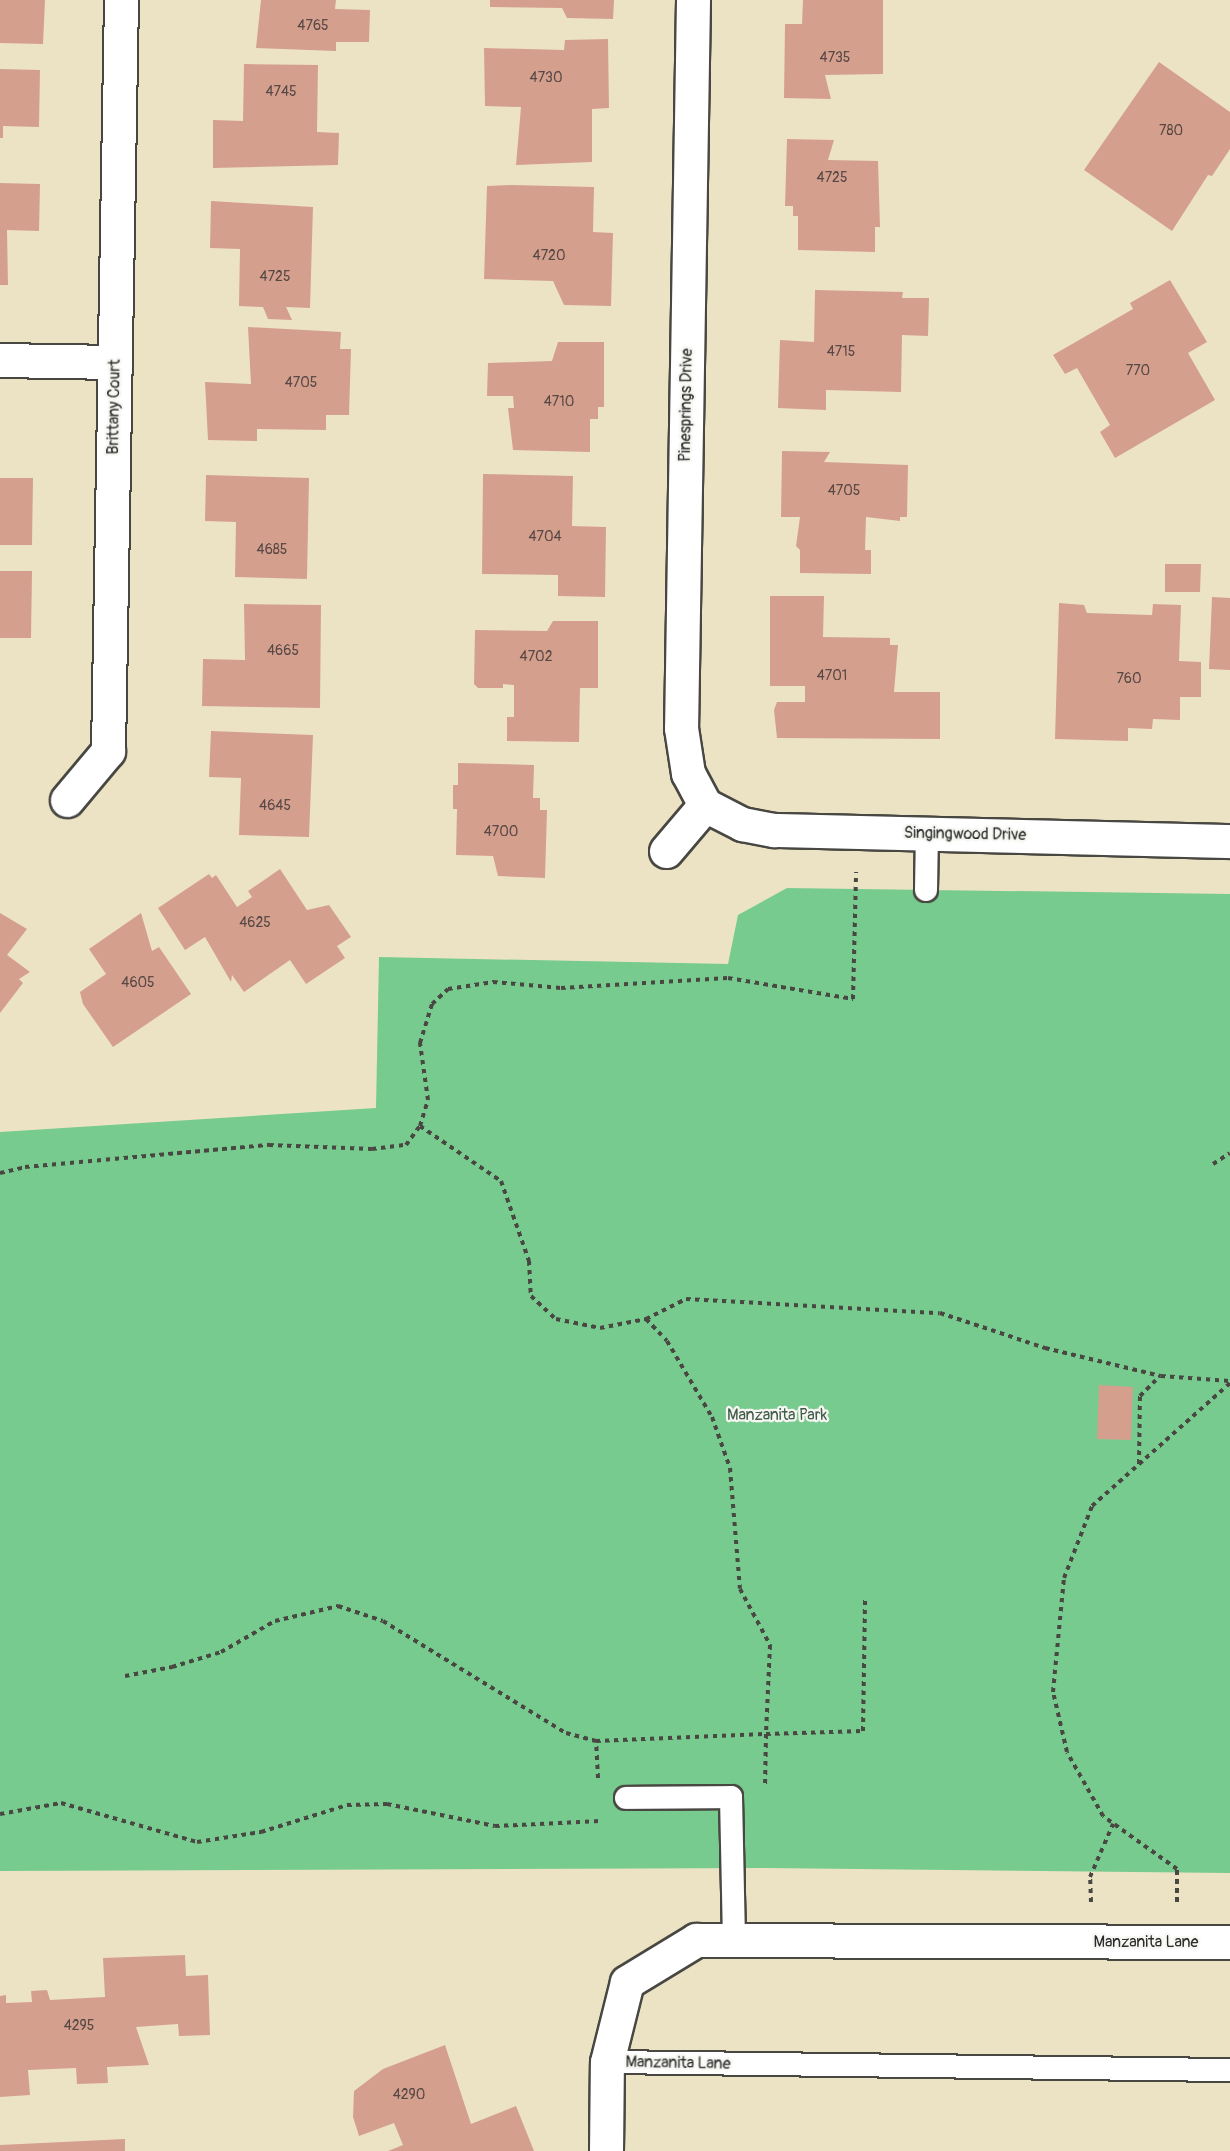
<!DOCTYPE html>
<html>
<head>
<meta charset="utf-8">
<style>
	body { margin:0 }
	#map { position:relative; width:1230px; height:2151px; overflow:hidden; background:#ece3c5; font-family:Pangolin,sans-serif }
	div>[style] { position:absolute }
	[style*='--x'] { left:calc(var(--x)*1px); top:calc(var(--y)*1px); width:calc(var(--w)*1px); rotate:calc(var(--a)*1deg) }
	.green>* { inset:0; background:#78cb8e }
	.building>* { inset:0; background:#d59f8e }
	.path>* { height:4px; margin-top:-2px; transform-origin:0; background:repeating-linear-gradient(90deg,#484742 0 4.5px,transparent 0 9px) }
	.roads { filter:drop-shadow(2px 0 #484742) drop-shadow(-2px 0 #484742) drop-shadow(0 2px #484742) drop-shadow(0 -2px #484742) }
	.lane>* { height:22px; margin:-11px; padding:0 11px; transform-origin:11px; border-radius:11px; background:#fff }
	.street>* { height:33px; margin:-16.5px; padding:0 16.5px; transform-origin:16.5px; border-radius:16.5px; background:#fff }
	span { translate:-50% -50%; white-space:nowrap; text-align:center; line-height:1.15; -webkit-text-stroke:4.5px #f6f6f2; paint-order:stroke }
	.number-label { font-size:14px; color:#564844 }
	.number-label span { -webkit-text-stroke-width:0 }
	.street-label { font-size:16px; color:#2b2b2b }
	.park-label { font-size:16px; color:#425b49 }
</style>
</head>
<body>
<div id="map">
	<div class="green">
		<div style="clip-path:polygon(787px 888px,1230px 894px,1230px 1873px,765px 1868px,0 1871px,0 1132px,376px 1108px,379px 957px,728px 964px,738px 915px)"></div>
	</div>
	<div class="building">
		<div style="clip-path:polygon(0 0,45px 0,43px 44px,0 43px)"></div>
		<div style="clip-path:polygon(261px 0,336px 0,335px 9px,370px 10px,369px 42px,336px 42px,336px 51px,256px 48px)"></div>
		<div style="clip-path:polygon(490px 0,614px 0,613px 19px,567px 18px,562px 8px,490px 7px)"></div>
		<div style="clip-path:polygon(803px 0,883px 0,883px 74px,825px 75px,831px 99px,784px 98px,785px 24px,802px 24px)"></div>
		<div style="clip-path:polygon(608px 39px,609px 108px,592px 109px,592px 162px,516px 165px,521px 107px,485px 106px,484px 48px,564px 50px,565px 40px)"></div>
		<div style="clip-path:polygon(1159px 62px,1230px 112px,1230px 149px,1212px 176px,1208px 175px,1172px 231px,1084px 170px)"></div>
		<div style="clip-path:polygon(244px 64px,318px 65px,317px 132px,339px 133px,338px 165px,213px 168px,213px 120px,243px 121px)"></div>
		<div style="clip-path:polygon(0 69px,40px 70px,39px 127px,3px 126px,3px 138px,0 138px)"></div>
		<div style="clip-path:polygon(787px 139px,834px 140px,828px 160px,878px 161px,880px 227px,875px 227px,875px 252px,798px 250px,798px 216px,793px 216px,793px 206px,785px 206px)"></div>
		<div style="clip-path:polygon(0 183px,40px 184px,39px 231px,7px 230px,8px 285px,0 285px)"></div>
		<div style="clip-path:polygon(512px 185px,594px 187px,593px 232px,613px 233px,611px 306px,564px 305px,553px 281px,484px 279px,487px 186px)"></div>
		<div style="clip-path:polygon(211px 201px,313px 207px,310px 308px,286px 307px,292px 320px,268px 319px,263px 307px,239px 306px,240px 249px,210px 248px)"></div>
		<div style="clip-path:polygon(1170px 280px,1207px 342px,1188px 353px,1215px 400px,1115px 458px,1100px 432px,1110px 425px,1077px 368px,1065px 374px,1053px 355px,1133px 309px,1130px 303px)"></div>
		<div style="clip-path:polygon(815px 290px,903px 292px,902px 298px,929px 298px,928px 336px,902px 335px,901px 392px,826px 390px,826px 410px,778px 408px,780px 340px,814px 342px)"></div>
		<div style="clip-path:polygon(248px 327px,341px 332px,340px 349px,351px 349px,349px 415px,326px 415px,326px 430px,257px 429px,257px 441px,208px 440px,205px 382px,251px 384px)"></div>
		<div style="clip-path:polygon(558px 342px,604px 342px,604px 407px,598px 407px,598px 419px,590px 419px,590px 452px,513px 450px,508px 408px,514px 408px,513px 396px,487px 396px,488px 363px,552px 361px)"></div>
		<div style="clip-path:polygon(782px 451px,830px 452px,824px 462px,908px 465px,907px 517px,900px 517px,900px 521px,866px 517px,865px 550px,871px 550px,871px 574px,800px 573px,800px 550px,796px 546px,800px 517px,781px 517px)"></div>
		<div style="clip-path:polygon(483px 474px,573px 476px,572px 526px,606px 527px,605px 597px,558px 596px,558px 575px,482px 574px)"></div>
		<div style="clip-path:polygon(206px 475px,309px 478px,307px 579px,235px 577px,236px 522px,205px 521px)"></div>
		<div style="clip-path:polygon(0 478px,33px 478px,32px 545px,0 545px)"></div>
		<div style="clip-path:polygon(1165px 564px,1201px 564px,1200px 592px,1165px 592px)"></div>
		<div style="clip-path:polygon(0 571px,32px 571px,31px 638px,0 638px)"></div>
		<div style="clip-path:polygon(770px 596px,824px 596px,823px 637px,890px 638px,890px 645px,898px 645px,894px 692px,940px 692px,940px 739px,777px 738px,774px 710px,777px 702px,805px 702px,805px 686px,770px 686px)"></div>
		<div style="clip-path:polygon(1212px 597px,1230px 598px,1230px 670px,1209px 669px)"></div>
		<div style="clip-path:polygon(1059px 603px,1084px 605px,1087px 613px,1152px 615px,1153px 604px,1181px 605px,1179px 661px,1201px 662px,1201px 697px,1180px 697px,1180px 720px,1153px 719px,1152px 729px,1128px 728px,1128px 741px,1055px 739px)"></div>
		<div style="clip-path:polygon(244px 604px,321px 605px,320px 708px,202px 706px,203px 659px,245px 660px)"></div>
		<div style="clip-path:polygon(553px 621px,598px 621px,598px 688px,580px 688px,579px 742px,507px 741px,507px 717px,514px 717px,514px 685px,503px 684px,503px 688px,478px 688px,474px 684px,475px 630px,547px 631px)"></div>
		<div style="clip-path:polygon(211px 731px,313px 735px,309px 837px,239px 835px,241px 778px,209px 777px)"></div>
		<div style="clip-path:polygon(458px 763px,534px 765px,533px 798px,540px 798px,540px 810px,547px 810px,545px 878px,498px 876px,493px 856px,456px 855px,457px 809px,453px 809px,453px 785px,458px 785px)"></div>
		<div style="clip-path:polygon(280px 869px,307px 910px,329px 905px,351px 937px,337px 946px,345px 958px,306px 984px,290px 960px,244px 992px,232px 975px,231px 982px,205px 937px,185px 950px,158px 908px,209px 874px,212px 878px,216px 875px,237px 907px,252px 897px,248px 891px)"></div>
		<div style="clip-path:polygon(0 913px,27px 929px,7px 955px,30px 972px,19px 979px,23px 983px,0 1013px)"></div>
		<div style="clip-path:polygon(141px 913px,152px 951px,159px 947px,191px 994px,113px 1047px,83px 1004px,80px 992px,106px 974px,89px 949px)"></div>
		<div style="clip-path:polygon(1099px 1385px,1133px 1387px,1131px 1440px,1097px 1439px)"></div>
		<div style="clip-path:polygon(185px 1955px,186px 1976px,208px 1975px,210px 2035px,179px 2036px,178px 2024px,136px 2027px,149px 2065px,107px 2067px,108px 2083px,77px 2084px,76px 2068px,28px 2070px,30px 2095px,0 2097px,0 1996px,6px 1995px,6px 2003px,32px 2002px,31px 1991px,47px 1990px,50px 2000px,105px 1997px,103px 1958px)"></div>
		<div style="clip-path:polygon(445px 2045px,471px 2124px,516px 2106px,534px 2151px,388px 2151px,403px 2145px,394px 2123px,359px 2136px,353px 2117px,354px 2091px,383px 2069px)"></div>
		<div style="clip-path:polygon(125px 2139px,125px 2151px,0 2151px,0 2145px)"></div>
	</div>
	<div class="path">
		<div style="--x:420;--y:1126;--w:98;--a:34.2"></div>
		<div style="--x:501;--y:1181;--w:85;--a:70.7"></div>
		<div style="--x:529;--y:1261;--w:35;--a:87"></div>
		<div style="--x:531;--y:1296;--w:34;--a:43"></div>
		<div style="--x:556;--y:1319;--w:45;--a:11.6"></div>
		<div style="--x:600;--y:1328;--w:47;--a:-11.1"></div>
		<div style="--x:646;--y:1319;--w:30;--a:46"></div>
		<div style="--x:667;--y:1341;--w:88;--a:59.4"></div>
		<div style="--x:712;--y:1417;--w:54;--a:70.6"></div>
		<div style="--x:730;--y:1468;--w:121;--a:85.3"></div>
		<div style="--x:740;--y:1589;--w:64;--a:61.8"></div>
		<div style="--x:770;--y:1645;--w:89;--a:92.6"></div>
		<div style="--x:766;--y:1734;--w:97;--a:-1.8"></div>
		<div style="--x:863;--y:1731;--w:131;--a:-89.1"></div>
		<div style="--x:1213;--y:1164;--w:20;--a:-33"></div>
		<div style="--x:0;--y:1173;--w:26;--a:-13"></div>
		<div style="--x:25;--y:1167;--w:245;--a:-5.2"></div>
		<div style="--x:269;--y:1145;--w:103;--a:2.2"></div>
		<div style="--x:372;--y:1149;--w:34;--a:-7"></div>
		<div style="--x:406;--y:1145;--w:24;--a:-54"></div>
		<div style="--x:420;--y:1126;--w:27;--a:-73"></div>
		<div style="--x:428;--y:1100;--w:58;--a:-98"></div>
		<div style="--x:420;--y:1043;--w:41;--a:-72.9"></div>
		<div style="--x:432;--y:1004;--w:22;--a:-43"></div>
		<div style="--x:448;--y:989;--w:46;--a:-8.8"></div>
		<div style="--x:493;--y:982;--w:68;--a:5"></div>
		<div style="--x:561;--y:988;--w:167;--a:-3.4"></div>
		<div style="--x:728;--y:978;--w:127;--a:9.5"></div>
		<div style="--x:853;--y:999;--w:127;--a:-88.6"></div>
		<div style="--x:646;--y:1319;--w:45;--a:-26.6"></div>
		<div style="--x:686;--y:1299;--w:254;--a:3.2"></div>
		<div style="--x:940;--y:1313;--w:111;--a:18.4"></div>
		<div style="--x:1045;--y:1348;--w:119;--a:13.6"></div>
		<div style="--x:1161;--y:1376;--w:69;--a:4.1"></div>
		<div style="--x:1139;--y:1464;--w:68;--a:-89.2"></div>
		<div style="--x:1140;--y:1396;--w:28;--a:-45"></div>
		<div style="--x:125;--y:1676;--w:48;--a:-10.8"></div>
		<div style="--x:172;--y:1667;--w:51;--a:-17"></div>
		<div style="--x:221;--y:1652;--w:62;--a:-29.9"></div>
		<div style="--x:275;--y:1621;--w:65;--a:-13.4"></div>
		<div style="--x:338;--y:1606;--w:47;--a:18.4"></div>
		<div style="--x:383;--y:1621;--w:215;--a:31.5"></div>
		<div style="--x:566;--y:1733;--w:31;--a:15"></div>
		<div style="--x:598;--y:1778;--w:37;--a:-93"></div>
		<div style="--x:596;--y:1741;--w:170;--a:-2.4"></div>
		<div style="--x:766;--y:1734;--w:53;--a:91.1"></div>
		<div style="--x:0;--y:1814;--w:62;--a:-10.2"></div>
		<div style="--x:61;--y:1803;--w:141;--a:16"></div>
		<div style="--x:197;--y:1842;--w:65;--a:-8.9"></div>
		<div style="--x:261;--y:1832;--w:90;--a:-17.4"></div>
		<div style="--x:347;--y:1805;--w:40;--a:-1.4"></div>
		<div style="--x:387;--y:1804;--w:110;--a:11.5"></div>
		<div style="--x:495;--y:1826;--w:105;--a:-2.7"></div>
		<div style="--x:1091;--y:1902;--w:25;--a:-92"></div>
		<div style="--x:1090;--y:1877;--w:58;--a:-66.5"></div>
		<div style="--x:1177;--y:1902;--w:33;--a:-90"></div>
		<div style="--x:1177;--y:1869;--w:91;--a:-144.4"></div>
		<div style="--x:1103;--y:1816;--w:73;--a:-119.4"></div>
		<div style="--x:1067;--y:1752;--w:62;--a:-103.1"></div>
		<div style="--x:1053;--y:1692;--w:115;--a:-84.5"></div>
		<div style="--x:1064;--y:1578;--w:77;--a:-68.7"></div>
		<div style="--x:1092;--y:1506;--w:185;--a:-41.7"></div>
	</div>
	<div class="roads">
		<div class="lane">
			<div style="--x:926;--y:890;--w:58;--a:-89"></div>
			<div style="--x:626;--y:1798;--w:105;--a:-0.5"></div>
			<div style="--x:731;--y:1797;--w:143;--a:88.8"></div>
			<div style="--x:607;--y:2062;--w:623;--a:0.74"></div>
		</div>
		<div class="street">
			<div style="--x:693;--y:0;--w:728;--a:90.94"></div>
			<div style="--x:681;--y:728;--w:46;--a:81.2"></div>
			<div style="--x:688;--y:773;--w:36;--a:62"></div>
			<div style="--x:705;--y:805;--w:42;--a:27.2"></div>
			<div style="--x:742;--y:824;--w:33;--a:11"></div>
			<div style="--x:774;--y:830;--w:456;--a:1.4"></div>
			<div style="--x:0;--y:360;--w:115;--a:1"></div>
			<div style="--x:67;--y:800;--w:64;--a:-50.1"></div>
			<div style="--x:108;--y:751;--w:751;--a:-89.01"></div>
			<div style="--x:666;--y:851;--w:60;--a:-49.7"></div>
			<div style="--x:606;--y:2151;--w:89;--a:-89.4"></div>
			<div style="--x:607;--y:2062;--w:82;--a:-76"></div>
			<div style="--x:627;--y:1982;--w:81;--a:-31.3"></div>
			<div style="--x:696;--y:1940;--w:534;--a:0.21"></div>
		</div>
	</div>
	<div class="number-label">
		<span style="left:313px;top:26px">4765</span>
		<span style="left:835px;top:58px">4735</span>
		<span style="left:546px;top:78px">4730</span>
		<span style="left:281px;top:92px">4745</span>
		<span style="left:1171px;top:131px">780</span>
		<span style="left:832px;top:178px">4725</span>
		<span style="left:549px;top:256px">4720</span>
		<span style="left:275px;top:277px">4725</span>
		<span style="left:841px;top:352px">4715</span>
		<span style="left:1138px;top:371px">770</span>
		<span style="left:301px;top:383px">4705</span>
		<span style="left:559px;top:402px">4710</span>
		<span style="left:844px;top:491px">4705</span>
		<span style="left:545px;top:537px">4704</span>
		<span style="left:272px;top:550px">4685</span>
		<span style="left:283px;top:651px">4665</span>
		<span style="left:536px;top:657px">4702</span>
		<span style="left:832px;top:676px">4701</span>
		<span style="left:1129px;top:679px">760</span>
		<span style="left:275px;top:806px">4645</span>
		<span style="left:501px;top:832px">4700</span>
		<span style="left:255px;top:923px">4625</span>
		<span style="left:138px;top:983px">4605</span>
		<span style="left:79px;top:2026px">4295</span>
		<span style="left:409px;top:2095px">4290</span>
	</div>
	<div class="street-label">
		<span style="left:686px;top:405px;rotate:-89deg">Pinesprings Drive</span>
		<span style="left:114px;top:407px;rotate:-89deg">Brittany Court</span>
		<span style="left:965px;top:834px;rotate:1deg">Singingwood Drive</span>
		<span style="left:1146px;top:1942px">Manzanita Lane</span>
		<span style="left:678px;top:2063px;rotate:1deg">Manzanita Lane</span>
	</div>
	<div class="park-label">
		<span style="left:777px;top:1415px">Manzanita Park</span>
	</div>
</div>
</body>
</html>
